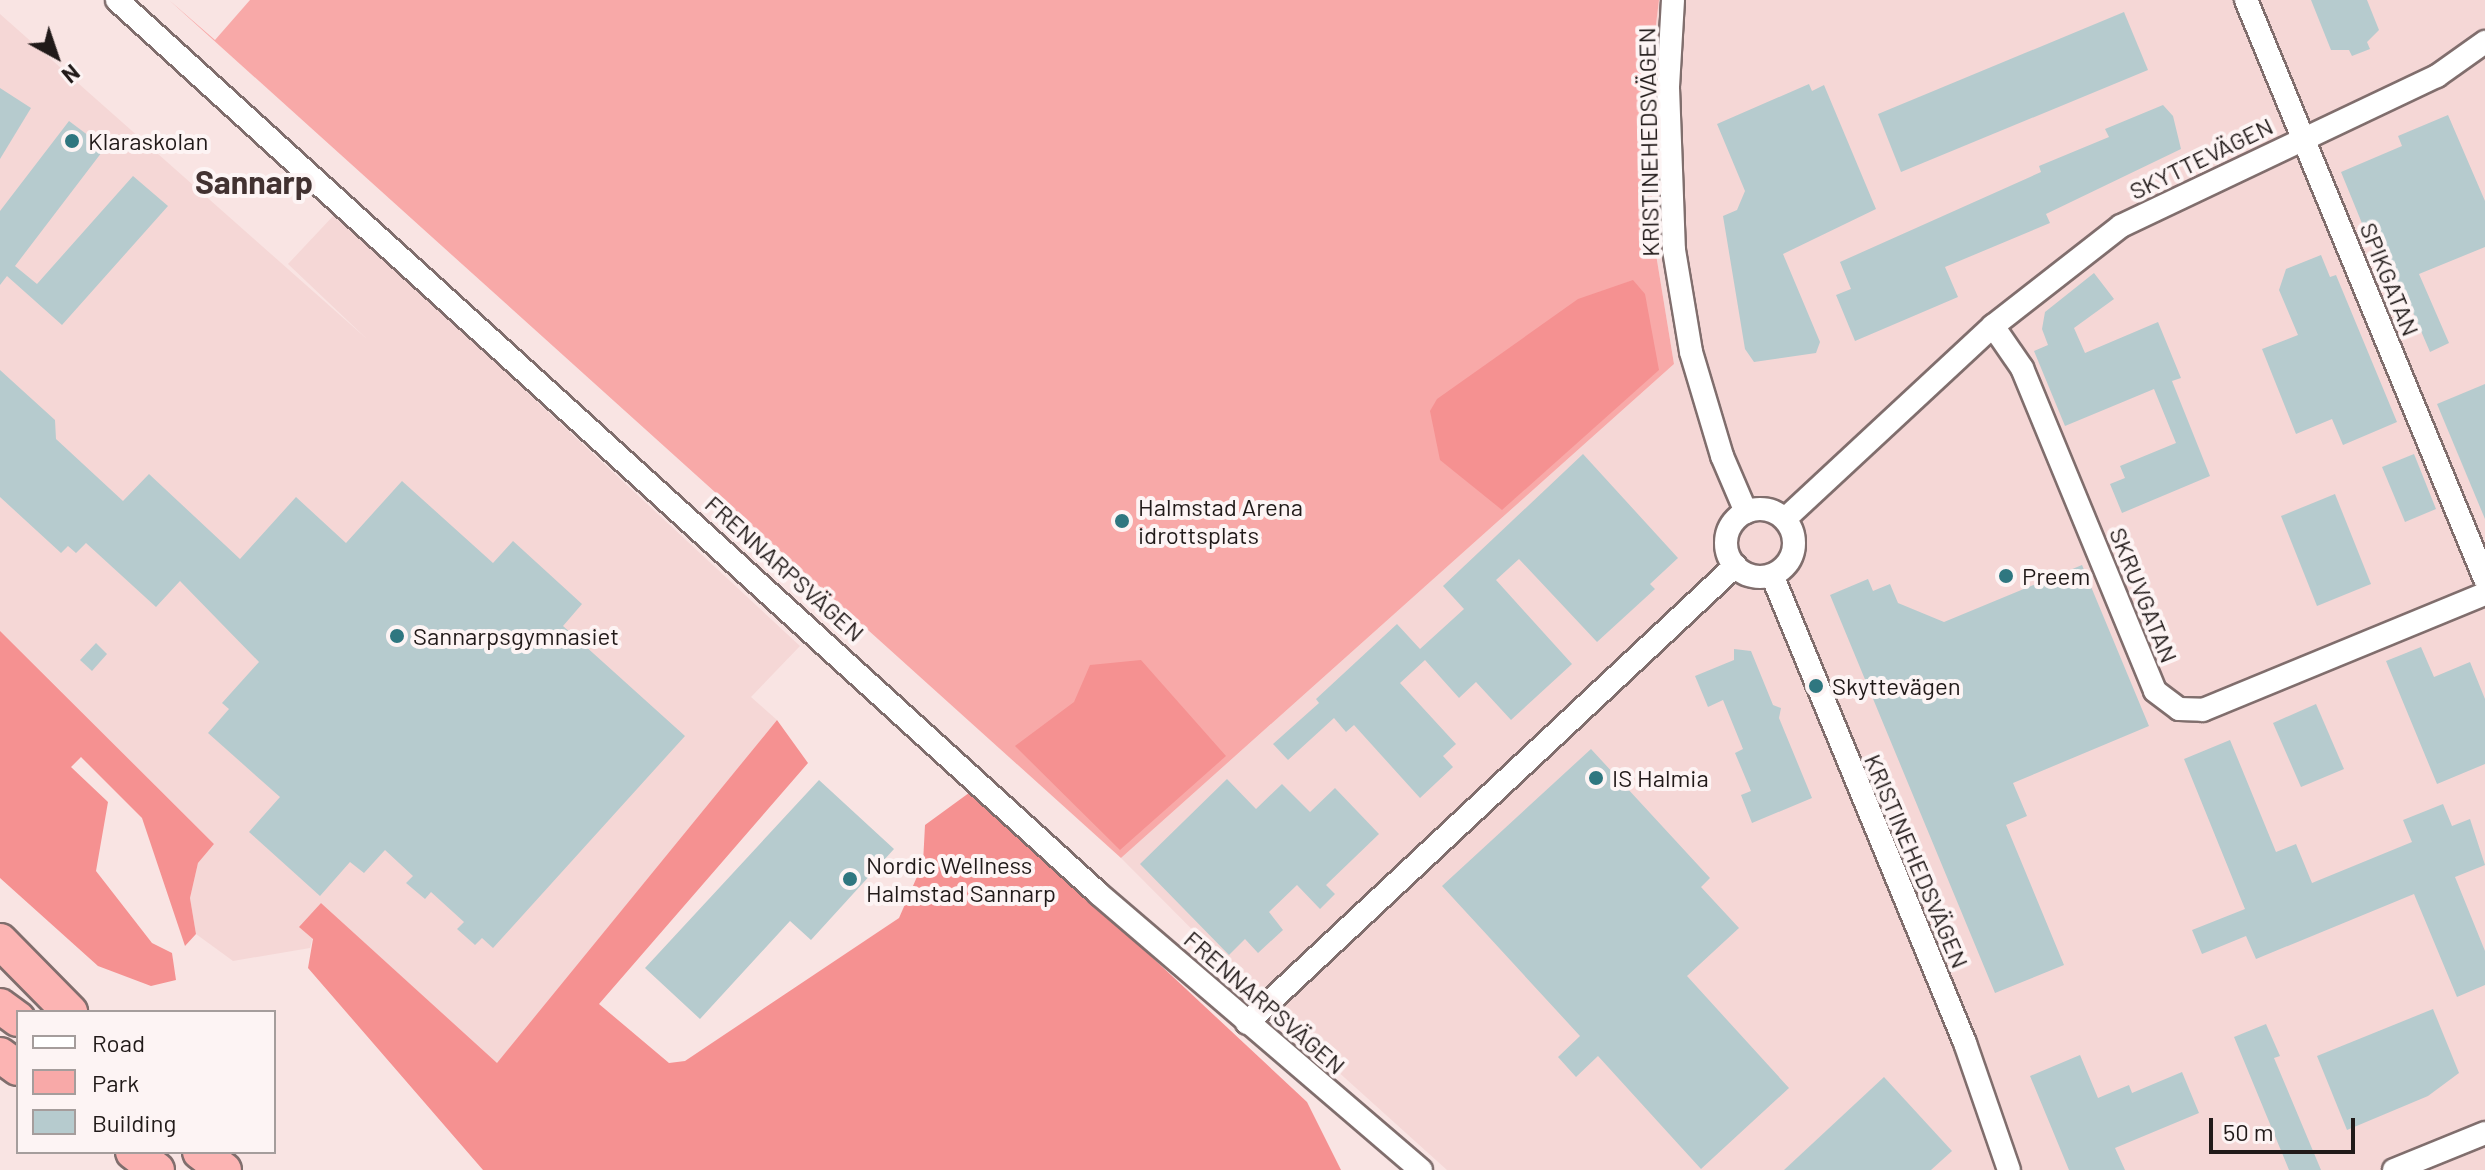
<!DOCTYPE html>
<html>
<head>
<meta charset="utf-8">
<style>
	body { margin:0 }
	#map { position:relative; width:2485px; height:1170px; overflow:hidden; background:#f9e4e3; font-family:Barlow,sans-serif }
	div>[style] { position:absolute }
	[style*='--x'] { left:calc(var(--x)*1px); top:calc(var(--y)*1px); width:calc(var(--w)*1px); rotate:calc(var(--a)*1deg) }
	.built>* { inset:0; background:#f5d7d6 }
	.green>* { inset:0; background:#f8a9a8 }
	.forest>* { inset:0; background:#f59191 }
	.building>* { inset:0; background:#b6cbce }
	.roads { filter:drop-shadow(2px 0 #806e6d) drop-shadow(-2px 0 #806e6d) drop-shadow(0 2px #806e6d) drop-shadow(0 -2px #806e6d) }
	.minor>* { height:22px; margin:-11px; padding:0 11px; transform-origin:11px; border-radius:11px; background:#fff }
	.minor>.ring { margin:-11px; padding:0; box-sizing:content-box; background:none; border:22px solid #fff; border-radius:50% }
	.highway>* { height:34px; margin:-17px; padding:0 17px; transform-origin:17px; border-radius:17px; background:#fcb4b3 }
	.dots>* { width:22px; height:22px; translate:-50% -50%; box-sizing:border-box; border:4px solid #fdf4f4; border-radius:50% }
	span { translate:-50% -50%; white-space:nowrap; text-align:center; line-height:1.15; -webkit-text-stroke:8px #fdf4f4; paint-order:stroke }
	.poi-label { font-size:24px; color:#211a19 }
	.left { translate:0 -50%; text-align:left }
	.street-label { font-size:24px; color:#211a19 }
	.district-label { font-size:32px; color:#423231; font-weight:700 }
	.legend { position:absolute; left:16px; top:1010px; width:260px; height:144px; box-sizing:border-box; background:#fdf4f4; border:2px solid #a59d9c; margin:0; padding:10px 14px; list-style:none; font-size:24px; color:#211a19 }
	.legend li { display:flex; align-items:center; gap:16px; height:40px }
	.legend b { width:40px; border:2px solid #a59d9c }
	.north { position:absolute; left:16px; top:16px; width:80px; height:80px; -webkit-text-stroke:6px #fdf4f4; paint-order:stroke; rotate:140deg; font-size:22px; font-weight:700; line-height:32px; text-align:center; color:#211a19 }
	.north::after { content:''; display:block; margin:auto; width:28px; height:36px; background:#211a19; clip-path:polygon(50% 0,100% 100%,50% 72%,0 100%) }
	.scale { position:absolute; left:2209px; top:1118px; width:146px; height:36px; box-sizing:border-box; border:4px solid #211a19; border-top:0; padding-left:10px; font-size:24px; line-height:28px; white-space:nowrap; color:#211a19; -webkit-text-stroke:6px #fdf4f4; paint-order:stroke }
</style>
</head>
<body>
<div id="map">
	<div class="built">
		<div style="clip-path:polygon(1659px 0,2485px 0,2485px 1170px,1447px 1170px,1294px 1032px,1121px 858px,1674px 364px,1654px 242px,1648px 89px)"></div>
		<div style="clip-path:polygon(0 14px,367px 339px,288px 264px,335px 214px,800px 646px,751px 697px,777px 720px,497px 1064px,321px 903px,310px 948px,233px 961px,196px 934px,190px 898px,198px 863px,214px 844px,0 633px)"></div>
	</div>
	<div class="green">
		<div style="clip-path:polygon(169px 0,215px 40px,250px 0,1659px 0,1648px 89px,1654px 242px,1674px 364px,1121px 858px)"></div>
	</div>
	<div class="forest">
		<div style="clip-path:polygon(1633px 280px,1645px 294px,1659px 370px,1502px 510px,1440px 460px,1430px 411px,1437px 399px,1578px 299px)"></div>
		<div style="clip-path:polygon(0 631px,214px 844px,198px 863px,190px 898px,196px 934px,185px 946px,142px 818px,81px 757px,71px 767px,108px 802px,96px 871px,152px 943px,172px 953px,176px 980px,151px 986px,98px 966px,0 878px)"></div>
		<div style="clip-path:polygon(1141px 660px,1226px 756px,1120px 850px,1015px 746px,1074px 702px,1090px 665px)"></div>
		<div style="clip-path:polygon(777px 720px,808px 763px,599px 1004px,669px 1063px,685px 1061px,899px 918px,923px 863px,925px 825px,973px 790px,1307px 1102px,1341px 1170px,483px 1170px,308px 968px,313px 939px,299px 927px,321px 903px,497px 1063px)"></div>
	</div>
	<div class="building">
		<div style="clip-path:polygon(2311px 0,2367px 0,2379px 30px,2367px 42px,2370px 49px,2352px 56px,2349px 50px,2331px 50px)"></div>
		<div style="clip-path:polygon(2124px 12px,2148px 70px,1901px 172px,1878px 114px)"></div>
		<div style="clip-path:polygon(1809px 84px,1812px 91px,1824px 85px,1876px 209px,1783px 254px,1820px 342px,1816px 353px,1754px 362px,1745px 349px,1723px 216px,1737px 210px,1745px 191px,1717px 124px)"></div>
		<div style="clip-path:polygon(0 88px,31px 108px,0 159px)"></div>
		<div style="clip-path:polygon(2163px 105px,2173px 116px,2181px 149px,2046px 214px,2050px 223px,1945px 267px,1958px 297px,1855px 341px,1836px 295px,1851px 289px,1840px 262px,2041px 172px,2039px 166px,2109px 137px,2105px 129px)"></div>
		<div style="clip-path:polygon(2448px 115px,2485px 201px,2485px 247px,2419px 274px,2449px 343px,2430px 352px,2400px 282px,2388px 287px,2341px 172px,2402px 146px,2398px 136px)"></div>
		<div style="clip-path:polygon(69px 121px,105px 148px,15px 266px,37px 284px,133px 176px,168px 206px,62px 325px,7px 276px,0 285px,0 211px)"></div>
		<div style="clip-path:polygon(2321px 255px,2330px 277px,2336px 275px,2397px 422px,2343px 445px,2332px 419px,2296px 434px,2262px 349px,2298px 335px,2279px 290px,2286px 269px)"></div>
		<div style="clip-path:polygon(2094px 273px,2114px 299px,2074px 328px,2085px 353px,2158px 322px,2181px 378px,2172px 381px,2210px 476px,2122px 513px,2110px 484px,2125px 478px,2120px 466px,2176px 443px,2154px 389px,2065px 426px,2034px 351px,2048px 345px,2042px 329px,2045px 312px)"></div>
		<div style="clip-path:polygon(0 370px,55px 420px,56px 439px,123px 501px,149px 474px,240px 559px,296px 497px,346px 543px,402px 481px,493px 563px,513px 541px,582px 604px,563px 626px,685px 736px,493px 948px,482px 938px,475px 945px,457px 929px,464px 922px,431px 892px,425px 899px,406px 883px,413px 876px,385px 850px,364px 873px,350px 862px,320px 896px,249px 832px,280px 797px,208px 733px,229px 709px,222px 703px,259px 662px,180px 581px,156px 607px,86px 543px,76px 553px,68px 546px,61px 553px,0 497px)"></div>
		<div style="clip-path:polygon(2485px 384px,2485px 519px,2437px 404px)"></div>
		<div style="clip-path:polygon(1583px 454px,1678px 558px,1650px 584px,1655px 589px,1597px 642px,1519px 559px,1496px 580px,1572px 664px,1511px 720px,1476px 682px,1459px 698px,1425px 660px,1400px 683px,1456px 744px,1443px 756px,1453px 767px,1420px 798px,1354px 725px,1346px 732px,1334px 718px,1288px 760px,1273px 744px,1319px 703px,1316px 699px,1397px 624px,1420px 649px,1464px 609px,1443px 586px)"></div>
		<div style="clip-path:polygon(2414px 454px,2436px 509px,2405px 522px,2382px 467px)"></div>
		<div style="clip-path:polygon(2335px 494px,2371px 584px,2317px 606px,2281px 516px)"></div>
		<div style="clip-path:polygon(2082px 565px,2149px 726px,2013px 783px,2027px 816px,2006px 825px,2064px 965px,1995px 993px,1830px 595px,1868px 579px,1873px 591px,1890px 584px,1898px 603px,1944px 622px)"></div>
		<div style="clip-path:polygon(96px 643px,107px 654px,92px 671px,80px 660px)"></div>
		<div style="clip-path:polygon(2421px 647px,2434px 677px,2470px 662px,2485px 699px,2485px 764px,2437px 784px,2386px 661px)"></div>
		<div style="clip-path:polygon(1734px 649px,1751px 651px,1773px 705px,1781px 708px,1779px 718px,1812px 798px,1752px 823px,1741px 795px,1751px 791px,1735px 753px,1743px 749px,1723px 700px,1708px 707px,1695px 676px,1734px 660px)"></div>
		<div style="clip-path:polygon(2316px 704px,2344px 769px,2301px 787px,2273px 723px)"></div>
		<div style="clip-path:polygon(2230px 740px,2276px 852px,2296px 844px,2312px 883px,2412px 842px,2403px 820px,2443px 804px,2452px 826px,2470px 819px,2485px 865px,2455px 877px,2485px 951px,2485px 985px,2457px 997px,2414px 894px,2256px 959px,2246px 936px,2202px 954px,2192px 930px,2245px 909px,2184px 759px)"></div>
		<div style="clip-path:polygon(1591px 749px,1710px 878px,1701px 887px,1739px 928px,1687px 976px,1789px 1088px,1701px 1169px,1598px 1056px,1576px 1077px,1558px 1057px,1580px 1036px,1442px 886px)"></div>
		<div style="clip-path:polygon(1227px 779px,1256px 809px,1282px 784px,1310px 812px,1335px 788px,1379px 834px,1326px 885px,1335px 894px,1320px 909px,1297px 885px,1269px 912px,1283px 930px,1258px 953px,1245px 939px,1229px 955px,1140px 864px)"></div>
		<div style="clip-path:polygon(819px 780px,894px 849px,811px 940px,790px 921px,700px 1019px,645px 968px)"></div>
		<div style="clip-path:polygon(2433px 1009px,2459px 1073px,2428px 1096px,2347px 1130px,2317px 1056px)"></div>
		<div style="clip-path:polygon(2266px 1024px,2280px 1056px,2274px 1058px,2321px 1170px,2289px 1170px,2234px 1037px)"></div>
		<div style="clip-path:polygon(2080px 1055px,2098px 1098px,2129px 1085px,2132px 1093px,2182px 1072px,2199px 1113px,2115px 1148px,2125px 1170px,2069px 1170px,2030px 1076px)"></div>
		<div style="clip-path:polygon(1884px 1077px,1952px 1151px,1931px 1170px,1784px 1170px)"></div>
	</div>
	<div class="roads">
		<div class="minor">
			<div style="--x:117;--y:0;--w:1328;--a:42.31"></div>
			<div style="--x:1099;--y:894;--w:424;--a:40.6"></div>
			<div style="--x:1673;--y:0;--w:88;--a:93.3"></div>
			<div style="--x:1668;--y:88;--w:162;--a:87.9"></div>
			<div style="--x:1674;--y:250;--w:103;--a:80.5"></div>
			<div style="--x:1691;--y:352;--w:109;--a:73.4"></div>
			<div style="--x:1722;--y:456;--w:61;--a:66.8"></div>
			<div style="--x:2246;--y:0;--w:626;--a:67.57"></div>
			<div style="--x:1993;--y:326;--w:51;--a:55.4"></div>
			<div style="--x:2022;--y:368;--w:349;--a:67.6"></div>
			<div style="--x:2155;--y:691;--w:30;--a:37"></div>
			<div style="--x:2179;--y:709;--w:24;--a:2"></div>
			<div style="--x:2203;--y:710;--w:305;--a:-22.4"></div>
			<div class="ring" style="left:1726px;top:509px;width:46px;height:46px"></div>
			<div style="--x:1785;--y:519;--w:284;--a:-42.9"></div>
			<div style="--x:1993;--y:326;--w:162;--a:-38"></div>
			<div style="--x:2121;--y:226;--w:350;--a:-25.4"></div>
			<div style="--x:2437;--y:76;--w:59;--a:-35.3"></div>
			<div style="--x:1772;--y:575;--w:506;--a:67.59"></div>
			<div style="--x:1965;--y:1043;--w:134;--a:70.9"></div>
			<div style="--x:1247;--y:1023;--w:669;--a:-43.12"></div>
			<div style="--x:2394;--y:1170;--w:98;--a:-22.1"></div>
		</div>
		<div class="highway">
			<div style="--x:0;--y:941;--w:100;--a:45.4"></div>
			<div style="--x:0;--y:1006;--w:22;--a:36"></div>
			<div style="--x:0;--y:1055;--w:22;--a:36"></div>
			<div style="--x:133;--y:1152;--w:30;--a:37"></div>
			<div style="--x:200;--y:1152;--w:30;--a:37"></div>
		</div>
	</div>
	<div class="dots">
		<div style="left:72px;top:141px;background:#2f7780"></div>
		<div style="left:1122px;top:521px;background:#2f7780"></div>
		<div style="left:2006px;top:576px;background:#2f7780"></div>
		<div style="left:397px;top:636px;background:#2f7780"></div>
		<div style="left:1816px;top:686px;background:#2f7780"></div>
		<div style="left:1596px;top:778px;background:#2f7780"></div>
		<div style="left:850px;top:879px;background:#2f7780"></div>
	</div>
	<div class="poi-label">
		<span class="left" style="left:88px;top:141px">Klaraskolan</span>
		<span class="left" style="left:1138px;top:521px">Halmstad Arena<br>idrottsplats</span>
		<span class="left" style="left:2022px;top:576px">Preem</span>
		<span class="left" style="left:413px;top:636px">Sannarpsgymnasiet</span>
		<span class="left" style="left:1832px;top:686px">Skyttevägen</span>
		<span class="left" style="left:1612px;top:778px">IS Halmia</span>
		<span class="left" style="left:866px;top:879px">Nordic Wellness<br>Halmstad Sannarp</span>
	</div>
	<div class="street-label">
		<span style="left:1648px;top:142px;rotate:-91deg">KRISTINEHEDSVÄGEN</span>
		<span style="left:2201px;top:158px;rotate:-26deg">SKYTTEVÄGEN</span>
		<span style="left:2390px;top:279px;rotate:68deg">SPIKGATAN</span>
		<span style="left:785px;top:568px;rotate:42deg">FRENNARPSVÄGEN</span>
		<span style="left:2144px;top:595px;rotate:68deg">SKRUVGATAN</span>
		<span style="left:1917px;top:861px;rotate:67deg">KRISTINEHEDSVÄGEN</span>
		<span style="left:1265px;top:1002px;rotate:41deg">FRENNARPSVÄGEN</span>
	</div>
	<div class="district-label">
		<span style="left:254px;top:181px">Sannarp</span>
	</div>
	<ul class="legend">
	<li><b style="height:10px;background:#fff"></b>Road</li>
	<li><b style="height:22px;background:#f8a9a8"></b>Park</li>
	<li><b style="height:22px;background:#b6cbce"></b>Building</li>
	</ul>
	<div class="north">N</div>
	<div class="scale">50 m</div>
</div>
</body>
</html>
